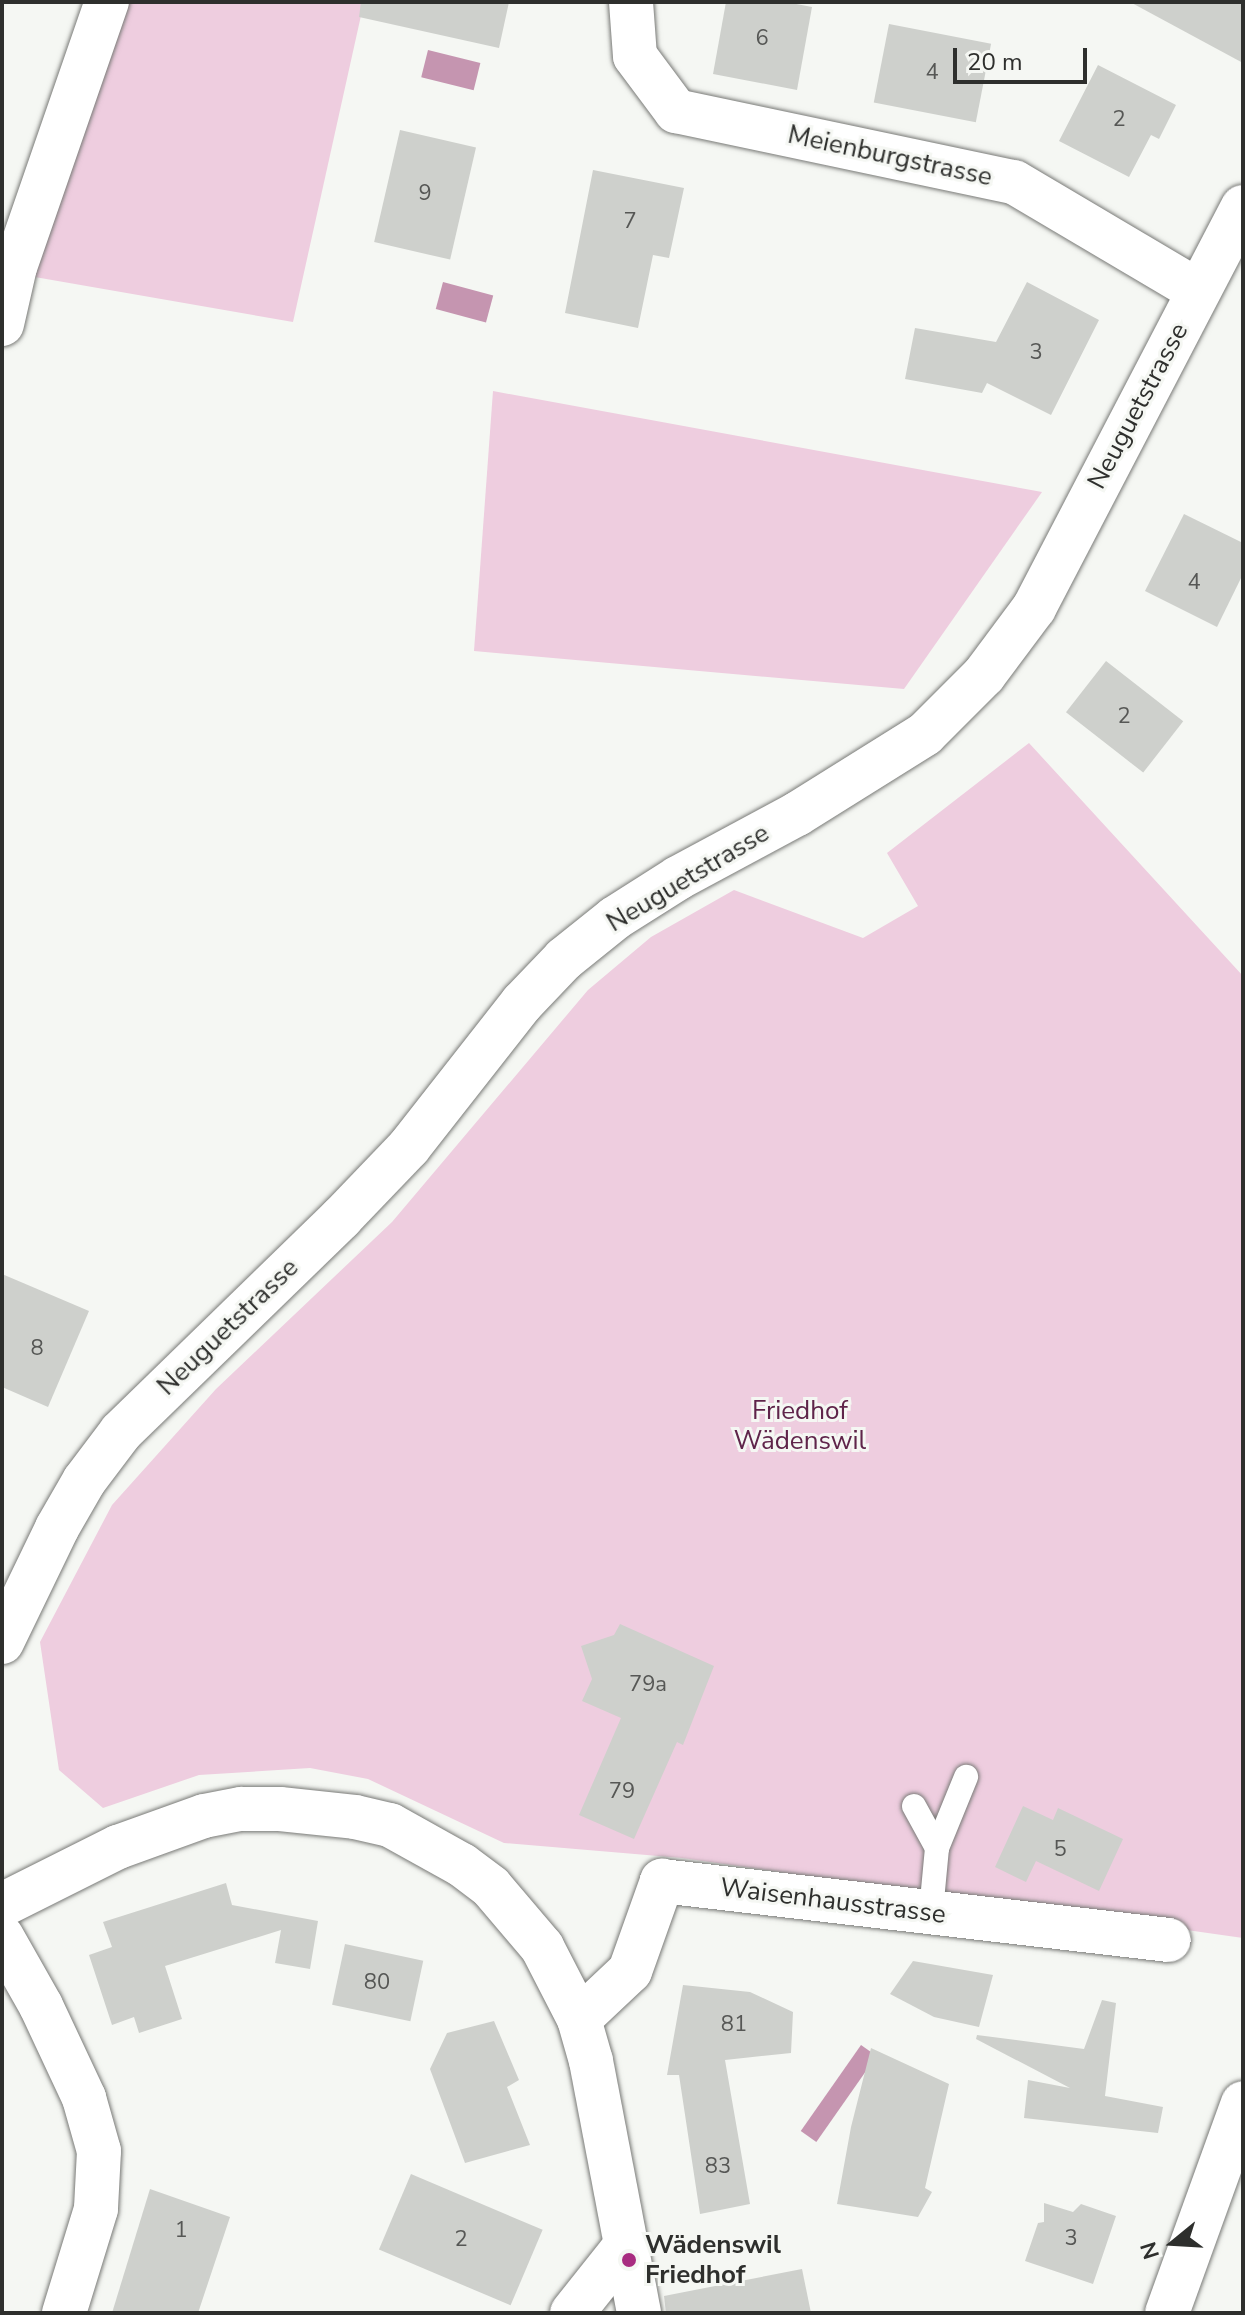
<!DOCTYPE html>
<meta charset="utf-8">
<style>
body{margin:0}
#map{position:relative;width:1245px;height:2315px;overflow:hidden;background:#f5f7f3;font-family:"Nunito Sans",sans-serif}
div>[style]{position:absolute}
.green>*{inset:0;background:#eecddf}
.water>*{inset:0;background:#c595b0;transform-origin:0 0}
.building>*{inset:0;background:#ced0cc;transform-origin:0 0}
.roads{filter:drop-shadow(0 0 2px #797a77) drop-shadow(0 0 2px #797a77)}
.service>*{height:24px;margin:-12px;padding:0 12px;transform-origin:12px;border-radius:12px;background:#fff}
.minor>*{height:44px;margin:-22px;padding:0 22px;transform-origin:22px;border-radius:22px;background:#fff}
.tertiary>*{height:44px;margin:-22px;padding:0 22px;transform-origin:22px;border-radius:22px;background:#fff}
.dots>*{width:22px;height:22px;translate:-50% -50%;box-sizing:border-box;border:4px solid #f5f7f3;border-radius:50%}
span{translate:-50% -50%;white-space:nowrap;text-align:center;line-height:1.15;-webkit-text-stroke:6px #f5f7f3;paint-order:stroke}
.number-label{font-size:22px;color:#565755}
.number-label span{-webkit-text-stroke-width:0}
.street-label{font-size:26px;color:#2e2f2d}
.park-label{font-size:26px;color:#5f244a}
.poi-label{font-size:26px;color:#2e2f2d;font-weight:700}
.left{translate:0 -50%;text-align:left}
.frame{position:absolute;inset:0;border:4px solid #2e2f2d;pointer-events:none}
.north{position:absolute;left:1133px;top:2203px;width:80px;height:80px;-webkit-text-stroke:6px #f5f7f3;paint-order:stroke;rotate:252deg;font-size:22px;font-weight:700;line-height:32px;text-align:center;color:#2e2f2d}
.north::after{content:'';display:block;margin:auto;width:28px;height:36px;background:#2e2f2d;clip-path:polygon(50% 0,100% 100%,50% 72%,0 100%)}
.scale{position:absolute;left:953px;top:48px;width:134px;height:36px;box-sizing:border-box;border:4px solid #2e2f2d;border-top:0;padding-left:10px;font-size:24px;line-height:28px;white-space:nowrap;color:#2e2f2d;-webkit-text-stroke:6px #f5f7f3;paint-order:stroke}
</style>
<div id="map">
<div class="green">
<i style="clip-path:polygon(125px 2px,364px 2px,293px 322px,29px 276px)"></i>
<i style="clip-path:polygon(493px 391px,1042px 492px,904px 689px,474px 651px)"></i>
<i style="clip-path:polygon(1029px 743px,1243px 976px,1243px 1938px,682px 1858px,504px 1843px,368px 1779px,310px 1768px,199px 1775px,103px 1808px,59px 1770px,40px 1642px,112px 1505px,216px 1389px,392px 1222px,588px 990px,651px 937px,734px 890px,863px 938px,918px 906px,887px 853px)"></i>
</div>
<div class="water">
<i style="left:428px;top:50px;width:54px;height:28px;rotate:14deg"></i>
<i style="left:443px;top:282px;width:52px;height:28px;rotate:15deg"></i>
<i style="left:861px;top:2045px;width:19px;height:105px;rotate:35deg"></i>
</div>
<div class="building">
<i style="clip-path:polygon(361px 2px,509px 2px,499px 48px,359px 17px)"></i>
<i style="clip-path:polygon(726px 2px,786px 2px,812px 7px,797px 90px,713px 74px)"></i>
<i style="clip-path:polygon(1130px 2px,1243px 2px,1243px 63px)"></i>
<i style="left:889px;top:24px;width:104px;height:80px;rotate:11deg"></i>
<i style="clip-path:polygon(1098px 65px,1176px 105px,1159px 139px,1151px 135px,1129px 177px,1059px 141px)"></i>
<i style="left:400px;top:130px;width:78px;height:115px;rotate:13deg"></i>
<i style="clip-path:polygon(593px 170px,684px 188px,669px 258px,653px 255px,638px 328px,565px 313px)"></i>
<i style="clip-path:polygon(1027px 282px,1099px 320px,1051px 415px,987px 383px,982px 393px,905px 379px,915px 328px,996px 342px)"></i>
<i style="clip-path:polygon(1184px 514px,1243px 543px,1243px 574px,1217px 627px,1145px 591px)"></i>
<i style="left:1106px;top:661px;width:98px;height:65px;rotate:38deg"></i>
<i style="clip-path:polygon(2px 1274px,89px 1311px,48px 1407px,2px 1387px)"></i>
<i style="clip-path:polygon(620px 1624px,714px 1666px,683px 1745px,677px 1742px,634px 1839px,579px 1815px,621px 1718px,582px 1701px,592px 1679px,581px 1646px,614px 1635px)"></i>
<i style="clip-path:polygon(1023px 1806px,1053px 1820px,1058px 1808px,1123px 1839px,1099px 1891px,1036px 1861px,1026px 1882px,995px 1867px)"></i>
<i style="clip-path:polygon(226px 1883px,232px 1905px,318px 1921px,310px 1969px,275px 1963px,281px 1930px,165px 1966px,182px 2019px,139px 2033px,134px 2017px,112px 2025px,89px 1955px,112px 1947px,103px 1922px)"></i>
<i style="left:345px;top:1944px;width:80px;height:62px;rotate:12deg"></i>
<i style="clip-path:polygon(913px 1961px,993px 1975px,979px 2027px,934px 2017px,890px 1994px)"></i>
<i style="clip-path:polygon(683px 1985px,750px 1992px,793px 2012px,791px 2053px,725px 2060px,750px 2204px,700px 2214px,679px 2075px,667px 2075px)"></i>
<i style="clip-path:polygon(1102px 2000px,1116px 2003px,1105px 2096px,1163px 2107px,1158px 2133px,1024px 2118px,1028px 2080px,1070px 2088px,976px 2039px,977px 2035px,1084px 2049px)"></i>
<i style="clip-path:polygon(494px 2021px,519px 2080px,507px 2087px,530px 2145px,465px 2163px,430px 2069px,447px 2033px)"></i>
<i style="clip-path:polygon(871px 2048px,949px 2084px,925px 2188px,932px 2192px,918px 2217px,837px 2204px,851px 2127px)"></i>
<i style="left:411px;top:2174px;width:143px;height:82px;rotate:23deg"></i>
<i style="clip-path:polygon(150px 2189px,230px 2217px,198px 2313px,112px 2313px)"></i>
<i style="clip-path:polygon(1044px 2203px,1073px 2212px,1081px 2204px,1116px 2216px,1093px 2284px,1025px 2261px,1038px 2223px,1044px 2222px)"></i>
<i style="clip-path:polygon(802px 2269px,811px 2313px,666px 2313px,664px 2296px)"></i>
</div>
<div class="roads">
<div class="service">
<i style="left:914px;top:1806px;width:48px;rotate:61.3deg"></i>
<i style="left:937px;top:1848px;width:64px;rotate:95.4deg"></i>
<i style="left:937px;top:1848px;width:77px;rotate:-67.8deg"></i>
</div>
<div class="minor">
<i style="left:631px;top:2px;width:54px;rotate:85.8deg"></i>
<i style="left:635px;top:56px;width:69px;rotate:53.3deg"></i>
<i style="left:676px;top:111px;width:345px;rotate:11.9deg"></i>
<i style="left:1014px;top:182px;width:214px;rotate:30.6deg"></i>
<i style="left:2px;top:324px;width:58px;rotate:-77.2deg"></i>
<i style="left:15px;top:267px;width:281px;rotate:-70.9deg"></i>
<i style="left:2px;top:1642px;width:127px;rotate:-64.2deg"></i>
<i style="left:57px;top:1528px;width:54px;rotate:-60.1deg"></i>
<i style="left:84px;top:1481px;width:61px;rotate:-52.9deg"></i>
<i style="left:121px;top:1432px;width:307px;rotate:-44.2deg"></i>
<i style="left:341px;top:1218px;width:98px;rotate:-46.2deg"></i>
<i style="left:409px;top:1147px;width:183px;rotate:-51.9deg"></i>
<i style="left:522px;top:1003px;width:61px;rotate:-46.3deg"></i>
<i style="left:564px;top:959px;width:65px;rotate:-38.8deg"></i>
<i style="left:615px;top:918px;width:75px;rotate:-32.4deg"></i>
<i style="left:678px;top:878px;width:135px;rotate:-28.3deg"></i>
<i style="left:797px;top:814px;width:151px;rotate:-32deg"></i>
<i style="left:925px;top:734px;width:83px;rotate:-45deg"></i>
<i style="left:984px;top:675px;width:84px;rotate:-53.3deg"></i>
<i style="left:1034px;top:608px;width:452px;rotate:-62.5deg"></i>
<i style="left:2px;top:1937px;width:79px;rotate:60.5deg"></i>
<i style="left:41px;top:2006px;width:102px;rotate:64.9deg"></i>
<i style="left:84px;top:2098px;width:55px;rotate:74.2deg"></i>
<i style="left:99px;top:2151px;width:58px;rotate:93deg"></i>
<i style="left:96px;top:2209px;width:109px;rotate:107.1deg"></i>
<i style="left:579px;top:2019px;width:70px;rotate:-43.3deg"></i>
<i style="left:630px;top:1971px;width:96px;rotate:-70.4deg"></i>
<i style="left:662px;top:1881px;width:510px;rotate:6.64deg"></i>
<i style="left:572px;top:2313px;width:87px;rotate:-51.5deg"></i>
<i style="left:1167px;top:2313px;width:223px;rotate:-70.1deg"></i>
</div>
<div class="tertiary">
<i style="left:2px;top:1905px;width:130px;rotate:-26.6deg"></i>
<i style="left:118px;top:1847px;width:91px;rotate:-19.8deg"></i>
<i style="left:204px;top:1816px;width:38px;rotate:-11deg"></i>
<i style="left:241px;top:1809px;width:39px"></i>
<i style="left:280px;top:1809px;width:75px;rotate:6.1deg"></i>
<i style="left:355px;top:1817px;width:36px;rotate:13deg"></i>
<i style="left:390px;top:1825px;width:82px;rotate:29.1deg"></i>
<i style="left:462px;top:1865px;width:36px;rotate:37deg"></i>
<i style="left:491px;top:1887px;width:79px;rotate:49.6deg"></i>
<i style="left:542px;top:1947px;width:81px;rotate:62.8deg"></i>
<i style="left:579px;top:2019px;width:44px;rotate:74.1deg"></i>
<i style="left:591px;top:2061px;width:257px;rotate:79.2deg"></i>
</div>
</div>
<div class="dots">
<i style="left:629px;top:2260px;background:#a82c80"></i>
</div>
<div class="number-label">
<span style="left:762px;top:39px">6</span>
<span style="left:932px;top:73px">4</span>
<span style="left:1119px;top:120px">2</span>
<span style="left:425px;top:194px">9</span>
<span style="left:630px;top:222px">7</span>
<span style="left:1036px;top:353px">3</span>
<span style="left:1194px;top:583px">4</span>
<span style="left:1124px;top:717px">2</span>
<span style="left:37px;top:1349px">8</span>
<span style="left:648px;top:1685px">79a</span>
<span style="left:622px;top:1792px">79</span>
<span style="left:1060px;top:1850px">5</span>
<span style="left:377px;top:1983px">80</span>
<span style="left:734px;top:2025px">81</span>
<span style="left:718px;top:2167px">83</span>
<span style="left:181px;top:2231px">1</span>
<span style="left:1071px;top:2239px">3</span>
<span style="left:461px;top:2240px">2</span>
</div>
<div class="street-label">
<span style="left:890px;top:156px;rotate:12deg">Meienburgstrasse</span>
<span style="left:1138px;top:406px;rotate:-62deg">Neuguetstrasse</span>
<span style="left:688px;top:878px;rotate:-31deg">Neuguetstrasse</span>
<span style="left:228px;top:1327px;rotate:-44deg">Neuguetstrasse</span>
<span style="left:833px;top:1901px;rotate:7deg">Waisenhausstrasse</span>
</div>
<div class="park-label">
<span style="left:800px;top:1426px">Friedhof<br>Wädenswil</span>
</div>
<div class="poi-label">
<span class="left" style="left:645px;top:2260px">Wädenswil<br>Friedhof</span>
</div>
<div class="frame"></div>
<div class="north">N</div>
<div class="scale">20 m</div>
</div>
